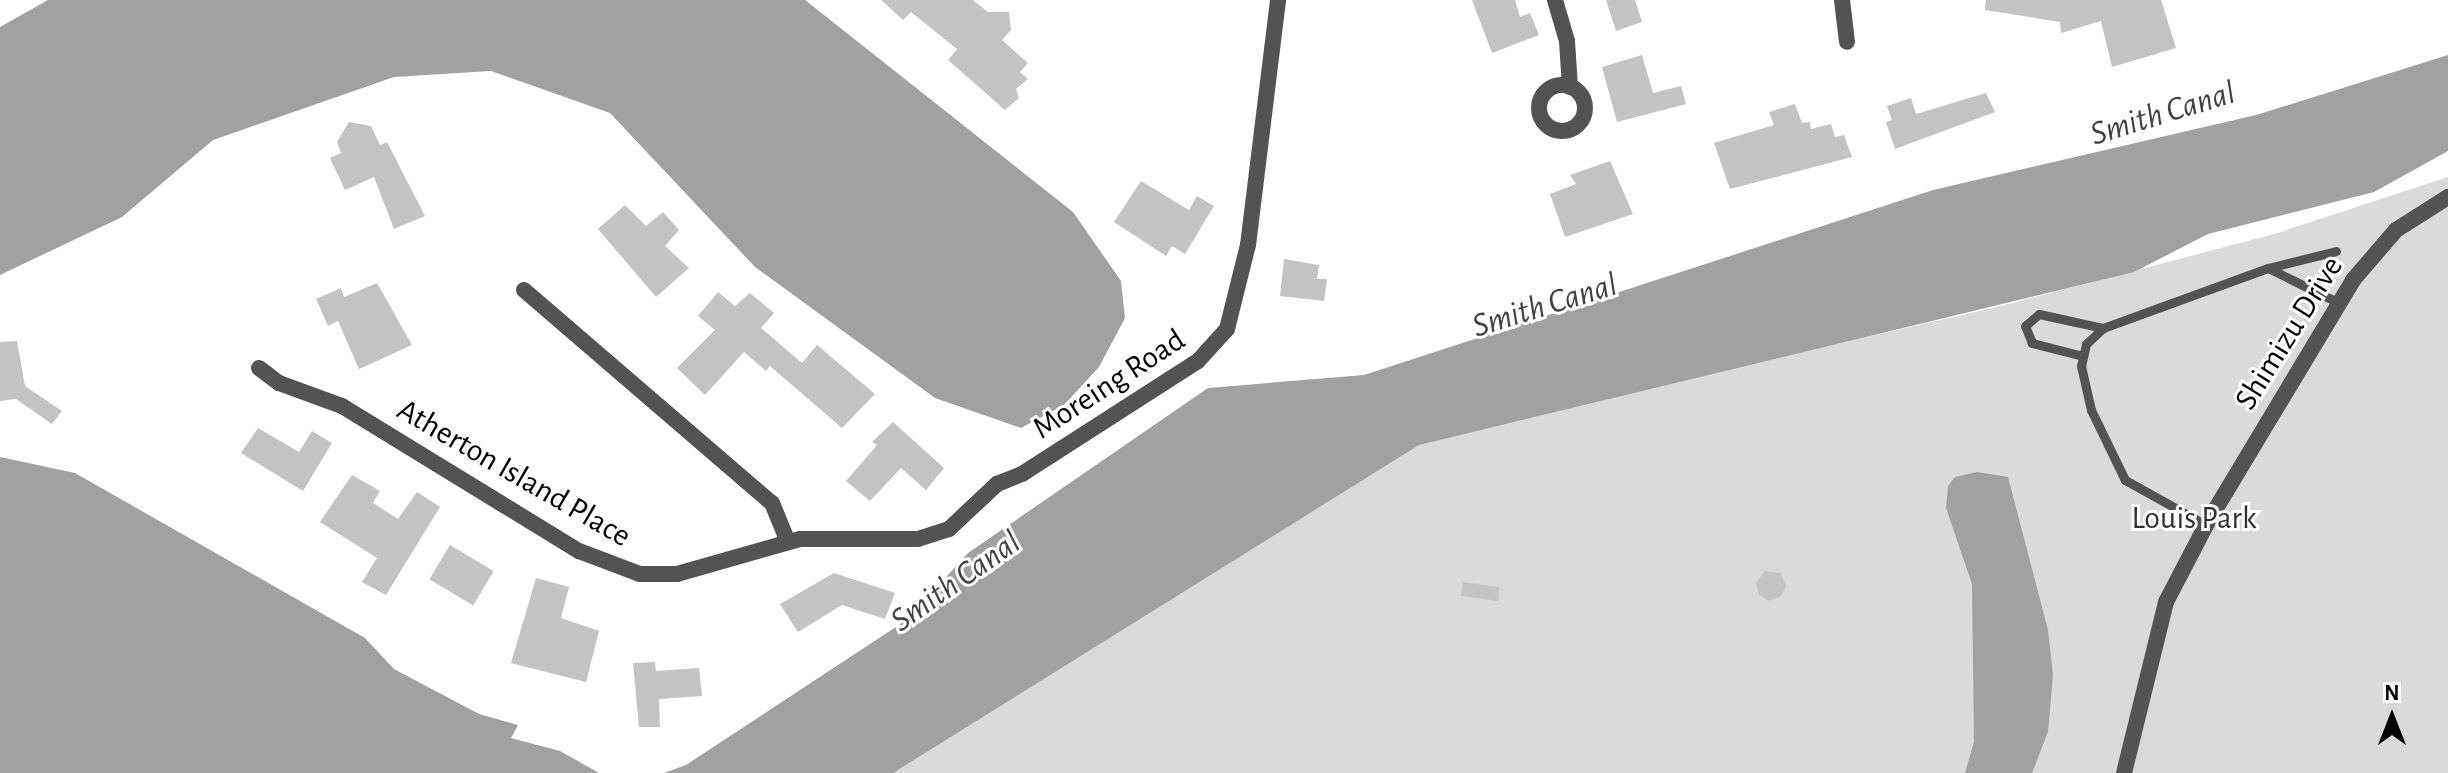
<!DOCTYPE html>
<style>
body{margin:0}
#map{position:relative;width:2448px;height:773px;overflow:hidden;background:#fff;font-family:"Alegreya Sans",sans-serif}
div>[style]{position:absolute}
.green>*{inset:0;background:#dadada}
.water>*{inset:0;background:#a1a1a1}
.building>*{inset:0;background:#c3c3c3;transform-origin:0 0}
.lane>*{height:9px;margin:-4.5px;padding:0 4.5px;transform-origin:4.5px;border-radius:4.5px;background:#535353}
.street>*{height:16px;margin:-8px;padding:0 8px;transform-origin:8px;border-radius:8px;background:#535353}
.street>.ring{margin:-8px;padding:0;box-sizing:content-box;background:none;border:16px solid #535353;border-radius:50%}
span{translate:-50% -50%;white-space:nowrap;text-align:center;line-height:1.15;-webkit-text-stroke:6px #fff;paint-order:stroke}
.street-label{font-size:32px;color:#000}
.park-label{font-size:32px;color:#313131}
.water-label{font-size:34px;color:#424242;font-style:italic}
.north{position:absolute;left:2352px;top:677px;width:80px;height:80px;-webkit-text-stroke:6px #fff;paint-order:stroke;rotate:0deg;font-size:22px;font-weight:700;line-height:32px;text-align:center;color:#000}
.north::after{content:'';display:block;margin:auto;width:28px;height:36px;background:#000;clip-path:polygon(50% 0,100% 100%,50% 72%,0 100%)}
</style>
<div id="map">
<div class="green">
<i style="clip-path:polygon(2448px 177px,2448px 773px,860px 773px,1404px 444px,2001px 306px,2274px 234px)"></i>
</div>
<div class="water">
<i style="clip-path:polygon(48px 0,805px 0,1073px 212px,1121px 281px,1125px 318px,1099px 367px,1064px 405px,1021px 428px,935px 398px,755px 267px,610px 113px,491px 71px,394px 77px,213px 140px,122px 217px,0 275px,0 27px)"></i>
<i style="clip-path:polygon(2448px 55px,2448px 151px,2374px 192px,2208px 234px,2134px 272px,1419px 445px,893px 773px,664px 773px,686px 765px,908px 619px,968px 553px,1208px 388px,1364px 375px,1933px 190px,2256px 115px)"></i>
<i style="clip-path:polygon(0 457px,75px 473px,365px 638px,394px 669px,479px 714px,518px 725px,511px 738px,560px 751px,599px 773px,0 773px)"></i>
<i style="clip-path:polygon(1977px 472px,2008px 477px,2048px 630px,2053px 675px,2048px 732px,2032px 773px,1965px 773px,1974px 742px,1972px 584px,1946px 508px,1948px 486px,1955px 477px)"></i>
</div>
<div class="building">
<i style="clip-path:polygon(881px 0,973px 0,988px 12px,1009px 12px,1011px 30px,1002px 40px,1028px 63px,1020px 72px,1028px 79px,1016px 89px,1019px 98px,1005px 110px,948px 60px,957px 49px,911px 12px,903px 20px)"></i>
<i style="clip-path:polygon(1472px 0,1515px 0,1520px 17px,1530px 13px,1539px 35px,1492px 53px)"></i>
<i style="clip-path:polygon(1606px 0,1635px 0,1642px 22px,1616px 31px)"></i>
<i style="clip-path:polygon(1986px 0,2161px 0,2176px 48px,2112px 67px,2101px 21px,2061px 33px,2060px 22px,1985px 10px)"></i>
<i style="clip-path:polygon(1642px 55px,1653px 93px,1681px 86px,1686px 104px,1617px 122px,1602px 67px)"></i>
<i style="clip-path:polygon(1986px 93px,1995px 112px,1895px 149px,1886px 122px,1892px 120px,1887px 106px,1911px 98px,1916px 114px)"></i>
<i style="clip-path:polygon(1795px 104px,1802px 123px,1810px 122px,1811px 129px,1831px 124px,1835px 137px,1844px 135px,1852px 157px,1730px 189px,1714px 143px,1774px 125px,1769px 112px)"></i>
<i style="clip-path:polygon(349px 122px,371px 126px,380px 145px,387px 142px,425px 216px,394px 229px,374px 177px,345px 190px,330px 158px,341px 153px,337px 142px)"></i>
<i style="clip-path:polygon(1610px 161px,1633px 214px,1565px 237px,1550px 194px,1576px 184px,1570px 175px)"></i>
<i style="clip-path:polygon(1141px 181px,1189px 210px,1197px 196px,1214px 206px,1185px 254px,1172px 246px,1166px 256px,1114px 222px)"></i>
<i style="clip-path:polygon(625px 205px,646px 226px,663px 212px,679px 230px,665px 246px,689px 268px,656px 297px,598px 229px)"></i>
<i style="clip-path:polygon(1284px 259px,1319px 265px,1317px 279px,1327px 279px,1324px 301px,1280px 296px)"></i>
<i style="clip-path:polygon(377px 283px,412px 345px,359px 369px,338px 321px,328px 326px,316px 299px,341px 288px,344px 297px)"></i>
<i style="clip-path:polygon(718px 292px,735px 306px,750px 293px,774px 313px,761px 328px,802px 363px,817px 345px,875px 394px,842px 428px,770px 366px,766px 371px,744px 352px,705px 395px,677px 368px,715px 330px,698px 316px)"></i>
<i style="clip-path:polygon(17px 341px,25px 386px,62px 411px,52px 424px,16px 399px,0 401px,0 342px)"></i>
<i style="clip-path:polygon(893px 422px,944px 468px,926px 490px,901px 468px,870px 501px,846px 481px,877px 445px,872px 442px)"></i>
<i style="clip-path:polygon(258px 428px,299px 452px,312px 431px,332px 443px,303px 491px,241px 453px)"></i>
<i style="clip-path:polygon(352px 475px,380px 491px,373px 503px,398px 519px,417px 492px,440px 507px,386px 595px,362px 582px,377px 558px,320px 522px)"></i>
<i style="left:450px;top:545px;width:51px;height:40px;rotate:31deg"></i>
<i style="clip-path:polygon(1765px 571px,1781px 573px,1786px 586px,1781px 596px,1770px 601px,1759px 595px,1756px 583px)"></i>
<i style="clip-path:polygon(834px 573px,895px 593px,885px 619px,842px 605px,798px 632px,780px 604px)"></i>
<i style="clip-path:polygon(536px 578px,569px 587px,561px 618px,599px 631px,586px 682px,511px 663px)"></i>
<i style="left:1463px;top:582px;width:37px;height:14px;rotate:8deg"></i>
<i style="clip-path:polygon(655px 662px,656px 671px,699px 668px,702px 696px,659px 699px,660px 727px,639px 727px,633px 663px)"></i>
</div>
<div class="lane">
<i style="left:2268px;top:268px;width:70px;rotate:-14deg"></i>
<i style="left:2083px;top:356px;width:53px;rotate:-165.7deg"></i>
<i style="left:2032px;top:343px;width:18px;rotate:-112deg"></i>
<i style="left:2025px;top:326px;width:18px;rotate:-41deg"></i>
<i style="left:2039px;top:314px;width:66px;rotate:12.3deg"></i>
<i style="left:2206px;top:525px;width:93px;rotate:-150.9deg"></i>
<i style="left:2125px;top:480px;width:78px;rotate:-115.9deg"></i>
<i style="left:2091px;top:410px;width:45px;rotate:-102.8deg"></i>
<i style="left:2081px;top:366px;width:23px;rotate:-77deg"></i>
<i style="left:2086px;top:344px;width:23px;rotate:-43deg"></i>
<i style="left:2103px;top:328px;width:176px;rotate:-20deg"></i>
<i style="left:2268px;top:268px;width:79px;rotate:26.2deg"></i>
</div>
<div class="street">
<i style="left:1555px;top:0;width:43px;rotate:73.7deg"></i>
<i style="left:1567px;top:41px;width:46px;rotate:86.3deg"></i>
<i style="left:1842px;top:0;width:42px;rotate:83.2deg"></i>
<i class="ring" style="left:1539px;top:85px;width:30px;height:30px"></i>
<i style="left:524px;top:290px;width:327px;rotate:40.7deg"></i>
<i style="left:772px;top:503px;width:42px;rotate:67.7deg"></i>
<i style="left:259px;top:368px;width:25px;rotate:37deg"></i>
<i style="left:279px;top:383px;width:67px;rotate:20.1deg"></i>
<i style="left:342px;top:406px;width:278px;rotate:31.5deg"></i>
<i style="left:579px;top:551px;width:65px;rotate:20.7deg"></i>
<i style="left:640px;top:574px;width:37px"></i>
<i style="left:677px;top:574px;width:128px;rotate:-15.9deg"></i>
<i style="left:800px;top:539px;width:118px"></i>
<i style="left:918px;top:539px;width:33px;rotate:-18deg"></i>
<i style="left:949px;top:529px;width:66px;rotate:-43.2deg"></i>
<i style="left:997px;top:484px;width:27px;rotate:-22deg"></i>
<i style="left:1022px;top:474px;width:209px;rotate:-32.7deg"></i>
<i style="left:1198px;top:361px;width:43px;rotate:-47.8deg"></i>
<i style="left:1227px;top:329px;width:87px;rotate:-76deg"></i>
<i style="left:1248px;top:245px;width:247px;rotate:-83deg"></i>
<i style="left:2124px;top:773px;width:176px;rotate:-76.2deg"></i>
<i style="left:2166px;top:602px;width:87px;rotate:-62.5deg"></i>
<i style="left:2206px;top:525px;width:286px;rotate:-59deg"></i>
<i style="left:2353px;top:280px;width:66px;rotate:-49.3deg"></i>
<i style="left:2396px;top:230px;width:62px;rotate:-32.4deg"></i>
</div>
<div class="street-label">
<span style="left:2289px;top:333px;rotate:-58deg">Shimizu Drive</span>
<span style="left:1109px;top:384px;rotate:-33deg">Moreing Road</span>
<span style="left:514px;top:473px;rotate:30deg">Atherton Island Place</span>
</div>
<div class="park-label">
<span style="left:2194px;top:518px">Louis Park</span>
</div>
<div class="water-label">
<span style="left:2163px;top:114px;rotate:-17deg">Smith Canal</span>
<span style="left:1545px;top:306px;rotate:-17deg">Smith Canal</span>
<span style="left:956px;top:582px;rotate:-35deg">Smith Canal</span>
</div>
<div class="north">N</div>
</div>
